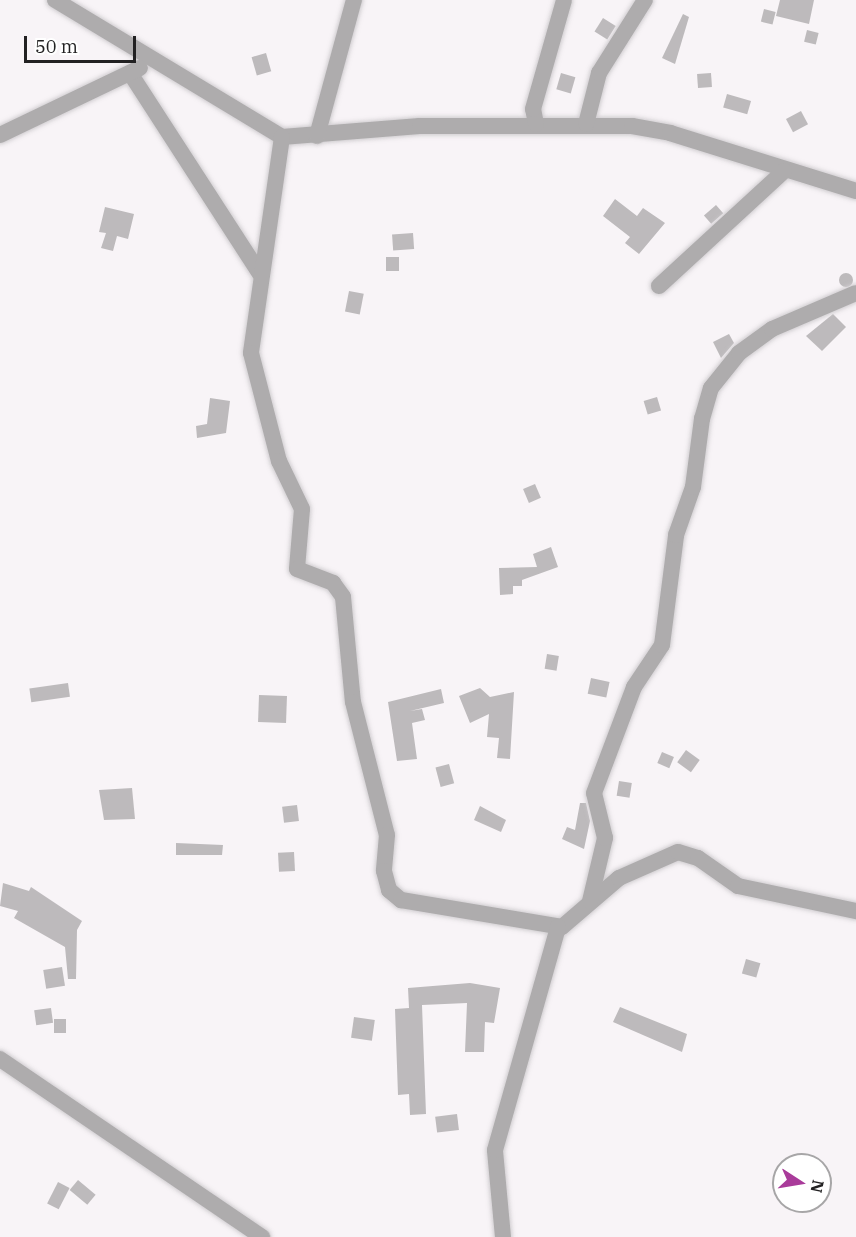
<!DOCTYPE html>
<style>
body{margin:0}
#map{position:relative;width:856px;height:1237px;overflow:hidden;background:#f8f4f7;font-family:"IBM Plex Serif",serif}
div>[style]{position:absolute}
.building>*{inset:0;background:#bdbabc;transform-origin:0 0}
.round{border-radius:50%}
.roads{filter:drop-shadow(0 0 2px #d1ced1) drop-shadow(0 0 2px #d1ced1)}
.minor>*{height:16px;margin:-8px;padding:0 8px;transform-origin:8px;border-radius:8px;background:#aeacad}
span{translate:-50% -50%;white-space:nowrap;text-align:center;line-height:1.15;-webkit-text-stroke:5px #fff;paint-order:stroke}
.north{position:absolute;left:772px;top:1153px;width:60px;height:60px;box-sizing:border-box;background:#fff;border:2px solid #a7a6a7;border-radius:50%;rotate:102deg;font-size:16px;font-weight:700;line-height:24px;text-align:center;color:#222122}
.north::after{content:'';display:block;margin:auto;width:21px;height:27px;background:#a93b9a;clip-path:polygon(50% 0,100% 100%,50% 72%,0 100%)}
.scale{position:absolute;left:24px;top:36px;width:112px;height:27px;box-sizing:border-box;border:3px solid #222122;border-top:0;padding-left:8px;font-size:18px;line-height:21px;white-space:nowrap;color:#222122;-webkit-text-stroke:4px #fff;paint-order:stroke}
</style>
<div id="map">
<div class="building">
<i style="clip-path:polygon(780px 0,814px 0,809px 24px,776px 16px)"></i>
<i style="left:764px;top:9px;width:12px;height:13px;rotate:14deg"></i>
<i style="clip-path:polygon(683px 14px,689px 17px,675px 64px,662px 58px)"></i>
<i style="left:603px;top:18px;width:15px;height:16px;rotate:32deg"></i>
<i style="left:807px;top:30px;width:12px;height:12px;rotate:14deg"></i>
<i style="left:266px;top:53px;width:19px;height:15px;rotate:74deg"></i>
<i style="left:561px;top:73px;width:15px;height:17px;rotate:16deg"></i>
<i style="left:711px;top:73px;width:14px;height:14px;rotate:86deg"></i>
<i style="left:727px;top:94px;width:25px;height:14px;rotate:16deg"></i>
<i style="left:801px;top:111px;width:15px;height:17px;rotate:62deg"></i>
<i style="clip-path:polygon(615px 199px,637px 216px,643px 208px,665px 223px,639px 254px,625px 243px,630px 237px,603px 216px)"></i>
<i style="left:716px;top:205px;width:11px;height:16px;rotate:49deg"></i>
<i style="clip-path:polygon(105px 207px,134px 214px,128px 239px,117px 236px,113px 251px,101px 248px,106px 233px,99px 232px)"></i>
<i style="left:413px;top:233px;width:16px;height:21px;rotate:86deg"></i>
<i style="left:386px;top:257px;width:13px;height:14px"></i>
<i class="round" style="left:839px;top:273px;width:14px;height:14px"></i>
<i style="left:349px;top:291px;width:15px;height:21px;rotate:11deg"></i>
<i style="clip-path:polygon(833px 314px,846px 327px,822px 351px,806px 336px)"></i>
<i style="clip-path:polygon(729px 334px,734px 343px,721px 358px,713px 342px)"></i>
<i style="left:657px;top:397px;width:14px;height:14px;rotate:73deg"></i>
<i style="clip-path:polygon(210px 398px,230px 401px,226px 433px,197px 438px,196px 426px,207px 424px)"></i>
<i style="left:535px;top:484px;width:15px;height:13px;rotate:67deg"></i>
<i style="clip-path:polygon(551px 547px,558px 567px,522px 580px,522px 586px,513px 586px,513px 594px,500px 595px,499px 568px,537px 567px,533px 554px)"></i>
<i style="left:547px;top:654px;width:12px;height:15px;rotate:9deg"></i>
<i style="left:591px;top:678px;width:19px;height:16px;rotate:12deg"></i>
<i style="left:68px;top:683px;width:14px;height:39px;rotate:82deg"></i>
<i style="clip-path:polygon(480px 688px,490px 697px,514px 692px,510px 759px,497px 758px,499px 738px,487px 737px,489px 714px,470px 723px,459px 696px)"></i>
<i style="clip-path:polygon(441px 689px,444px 703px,410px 711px,422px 709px,425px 720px,412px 723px,417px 759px,397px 761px,388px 702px)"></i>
<i style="left:259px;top:695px;width:28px;height:27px;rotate:2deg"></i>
<i style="left:686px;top:750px;width:17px;height:15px;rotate:36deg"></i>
<i style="left:662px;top:752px;width:13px;height:12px;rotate:23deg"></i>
<i style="left:449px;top:764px;width:20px;height:14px;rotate:75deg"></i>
<i style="left:619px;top:781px;width:13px;height:15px;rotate:9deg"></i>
<i style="clip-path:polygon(132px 788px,135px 819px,104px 820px,99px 790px)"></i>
<i style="clip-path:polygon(580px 803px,586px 803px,590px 821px,584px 849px,562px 839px,567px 827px,575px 830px)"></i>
<i style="left:297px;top:805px;width:16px;height:15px;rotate:83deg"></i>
<i style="clip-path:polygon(480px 806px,506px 820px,501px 832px,474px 820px)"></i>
<i style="clip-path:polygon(176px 843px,223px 845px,222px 855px,176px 855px)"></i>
<i style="left:294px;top:852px;width:19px;height:16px;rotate:87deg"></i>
<i style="clip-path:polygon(3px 883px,29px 891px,31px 887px,82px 921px,77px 930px,76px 979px,68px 979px,65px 947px,14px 918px,18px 911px,0 906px)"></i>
<i style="left:746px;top:959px;width:15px;height:15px;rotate:16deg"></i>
<i style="left:62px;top:967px;width:19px;height:19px;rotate:81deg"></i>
<i style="clip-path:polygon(470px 983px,500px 988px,494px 1023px,485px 1022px,484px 1052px,465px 1052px,467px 1003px,422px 1005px,426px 1114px,410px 1115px,409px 1094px,398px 1095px,395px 1009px,409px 1008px,408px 988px)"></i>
<i style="clip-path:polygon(620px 1007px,687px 1034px,682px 1052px,613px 1022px)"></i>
<i style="left:51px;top:1008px;width:15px;height:17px;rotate:82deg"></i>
<i style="left:354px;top:1017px;width:21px;height:21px;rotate:8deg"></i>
<i style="left:54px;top:1019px;width:12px;height:14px"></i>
<i style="left:457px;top:1114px;width:16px;height:22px;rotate:83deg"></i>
<i style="left:78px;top:1180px;width:23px;height:13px;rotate:40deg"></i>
<i style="left:58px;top:1182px;width:13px;height:24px;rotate:27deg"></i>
</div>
<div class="roads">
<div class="minor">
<i style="left:55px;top:0;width:265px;rotate:31.1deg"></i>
<i style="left:282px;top:137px;width:138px;rotate:-4.6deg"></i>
<i style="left:420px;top:126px;width:212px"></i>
<i style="left:632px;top:126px;width:39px;rotate:10deg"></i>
<i style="left:670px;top:133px;width:195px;rotate:17.3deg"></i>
<i style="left:130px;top:73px;width:239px;rotate:57.1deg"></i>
<i style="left:536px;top:124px;width:15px;rotate:-101deg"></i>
<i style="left:533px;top:109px;width:113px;rotate:-74.1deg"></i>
<i style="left:586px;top:124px;width:53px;rotate:-75.7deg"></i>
<i style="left:599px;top:73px;width:86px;rotate:-57.8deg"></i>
<i style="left:0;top:135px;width:155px;rotate:-25.6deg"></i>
<i style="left:317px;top:136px;width:141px;rotate:-74.8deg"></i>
<i style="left:282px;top:137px;width:218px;rotate:98.2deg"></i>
<i style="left:251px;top:353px;width:112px;rotate:75.5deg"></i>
<i style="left:279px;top:461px;width:53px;rotate:64.4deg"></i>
<i style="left:302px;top:509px;width:60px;rotate:94.8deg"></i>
<i style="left:297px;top:569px;width:39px;rotate:21deg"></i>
<i style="left:333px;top:583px;width:17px;rotate:54deg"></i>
<i style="left:343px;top:597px;width:105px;rotate:84.6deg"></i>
<i style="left:353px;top:702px;width:137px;rotate:75.7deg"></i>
<i style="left:387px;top:835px;width:36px;rotate:95deg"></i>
<i style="left:384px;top:871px;width:20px;rotate:75deg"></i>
<i style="left:389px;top:890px;width:16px;rotate:40deg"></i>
<i style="left:401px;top:900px;width:163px;rotate:9.5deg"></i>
<i style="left:562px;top:927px;width:75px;rotate:-40.7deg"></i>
<i style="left:619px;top:878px;width:64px;rotate:-23.8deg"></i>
<i style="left:678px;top:852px;width:21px;rotate:17deg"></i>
<i style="left:698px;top:858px;width:49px;rotate:35deg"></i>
<i style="left:738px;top:886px;width:121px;rotate:12deg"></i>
<i style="left:659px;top:286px;width:170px;rotate:-42.6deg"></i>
<i style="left:590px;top:901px;width:65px;rotate:-76.6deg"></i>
<i style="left:605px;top:838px;width:46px;rotate:-103.7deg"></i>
<i style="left:594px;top:793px;width:113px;rotate:-69.3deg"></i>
<i style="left:634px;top:687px;width:50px;rotate:-56.3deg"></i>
<i style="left:662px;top:645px;width:111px;rotate:-82.7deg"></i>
<i style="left:676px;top:535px;width:51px;rotate:-70.5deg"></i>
<i style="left:693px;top:487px;width:69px;rotate:-82.5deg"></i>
<i style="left:702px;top:419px;width:32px;rotate:-74deg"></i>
<i style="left:711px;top:388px;width:45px;rotate:-51.3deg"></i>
<i style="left:739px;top:353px;width:41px;rotate:-36deg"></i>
<i style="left:772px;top:329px;width:91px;rotate:-23.2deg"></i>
<i style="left:0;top:1059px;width:317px;rotate:34.2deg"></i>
<i style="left:503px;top:1237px;width:87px;rotate:-95.3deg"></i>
<i style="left:495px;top:1150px;width:232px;rotate:-74.2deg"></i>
</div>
</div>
<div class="north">N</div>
<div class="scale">50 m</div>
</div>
